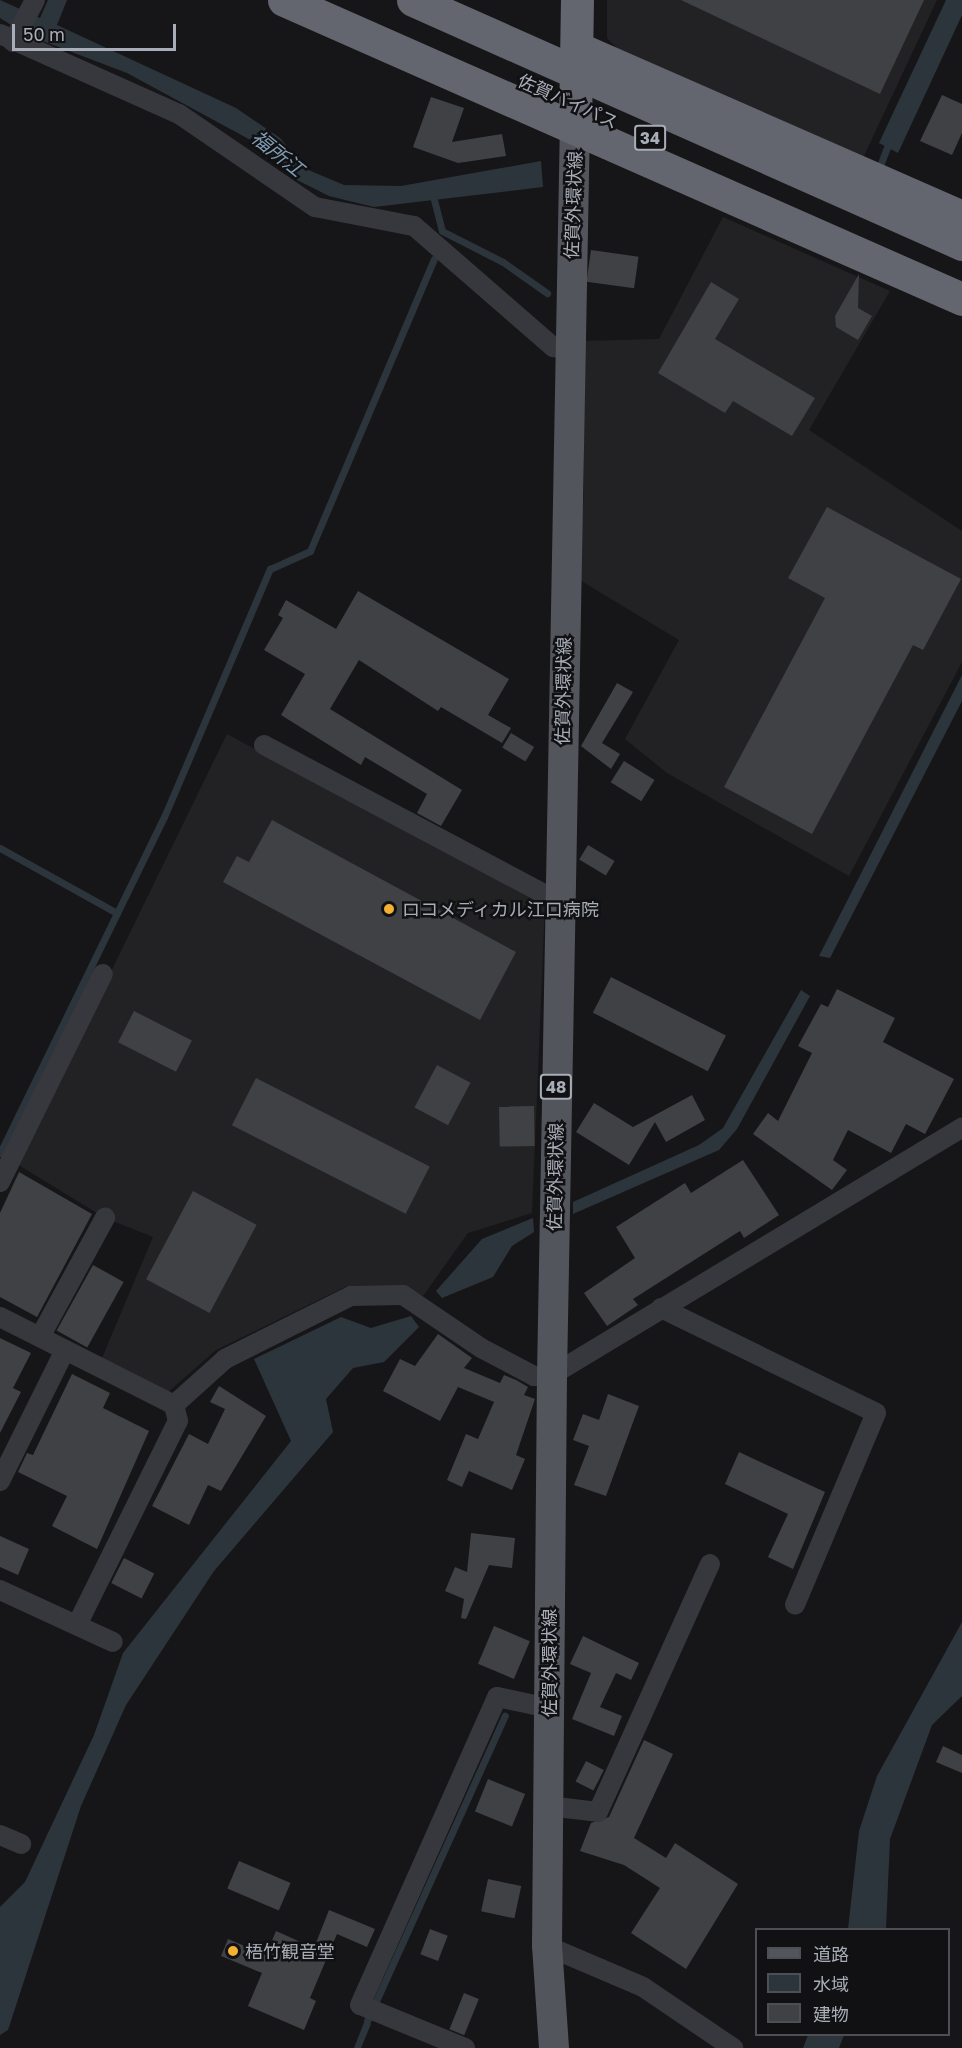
<!DOCTYPE html>
<meta charset="utf-8">
<style>
body{margin:0}
#map{position:relative;width:962px;height:2048px;overflow:hidden;background:#161618;font-family:"Golos Text","Noto Sans JP",sans-serif}
div>[style]{position:absolute}
.built>*{inset:0;background:#222225}
.water>*{inset:0;background:#2c353c}
.stream>*{height:7px;margin:-3.5px;padding:0 3.5px;transform-origin:3.5px;border-radius:3.5px;background:#2c353c}
.building>*{inset:0;background:#404145;transform-origin:0 0}
.street>*{height:20px;margin:-10px;padding:0 10px;transform-origin:10px;border-radius:10px;background:#37383d}
.primary>*{height:30px;margin:-15px;padding:0 15px;transform-origin:15px;border-radius:15px;background:#53555c}
.highway>*{height:33px;margin:-16.5px;padding:0 16.5px;transform-origin:16.5px;border-radius:16.5px;background:#63666e}
.dots>*{width:16px;height:16px;translate:-50% -50%;box-sizing:border-box;border:3px solid #111113;border-radius:50%}
span{translate:-50% -50%;white-space:nowrap;text-align:center;line-height:1.15;-webkit-text-stroke:5px #111113;paint-order:stroke}
.shield-label span{padding:2px 4px;background:#111113;border:2px solid;border-radius:4px;-webkit-text-stroke-width:0}
.shield-label{font-size:16px;color:#a8adb8;font-weight:700}
.street-label{font-size:18px;color:#a8adb8}
.poi-label{font-size:18px;color:#a8adb8}
.left{translate:0 -50%;text-align:left}
.water-label{font-size:20px;color:#7f9bb3;font-style:italic}
.legend{position:absolute;left:755px;top:1928px;width:195px;height:108px;box-sizing:border-box;background:#111113;border:2px solid #4d4f55;margin:0;padding:8px 10px;list-style:none;font-size:18px;color:#a8adb8}
.legend li{display:flex;align-items:center;gap:12px;height:30px}
.legend b{width:30px;border:2px solid #4d4f55}
.scale{position:absolute;left:12px;top:24px;width:164px;height:27px;box-sizing:border-box;border:3px solid #a8adb8;border-top:0;padding-left:8px;font-size:18px;line-height:21px;white-space:nowrap;color:#a8adb8;-webkit-text-stroke:4px #111113;paint-order:stroke}
</style>
<div id="map">
<div class="built">
<i style="clip-path:polygon(607px 0,937px 0,863px 158px,624px 55px,607px 38px)"></i>
<i style="clip-path:polygon(723px 217px,890px 291px,809px 430px,962px 531px,962px 662px,849px 876px,667px 773px,625px 739px,679px 640px,578px 579px,584px 492px,583px 341px,659px 339px)"></i>
<i style="clip-path:polygon(227px 734px,545px 906px,532px 1213px,468px 1233px,423px 1296px,401px 1286px,347px 1286px,216px 1350px,167px 1393px,102px 1358px,153px 1237px,105px 1218px,17px 1164px)"></i>
</div>
<div class="water">
<i style="clip-path:polygon(0 0,40px 18px,48px 0,67px 0,57px 25px,236px 108px,280px 138px,306px 169px,344px 185px,401px 186px,541px 161px,543px 187px,374px 207px,329px 196px,293px 178px,256px 143px,127px 73px,27px 35px,0 18px)"></i>
<i style="clip-path:polygon(946px 0,962px 0,962px 15px,898px 153px,879px 143px)"></i>
<i style="clip-path:polygon(962px 675px,962px 701px,830px 958px,819px 956px)"></i>
<i style="clip-path:polygon(801px 990px,810px 996px,737px 1129px,719px 1150px,573px 1214px,573px 1202px,699px 1145px,723px 1128px)"></i>
<i style="clip-path:polygon(533px 1218px,534px 1232px,512px 1246px,493px 1277px,442px 1298px,436px 1291px,482px 1239px)"></i>
<i style="clip-path:polygon(411px 1316px,419px 1327px,384px 1362px,353px 1368px,326px 1399px,333px 1432px,214px 1571px,126px 1705px,81px 1806px,8px 2030px,0 2035px,0 1907px,25px 1882px,94px 1735px,123px 1653px,291px 1441px,254px 1359px,341px 1317px,371px 1328px)"></i>
<i style="clip-path:polygon(962px 1622px,962px 1696px,932px 1725px,890px 1839px,886px 1929px,848px 1929px,859px 1831px,877px 1776px)"></i>
<i style="clip-path:polygon(365px 2020px,371px 2024px,361px 2048px,354px 2048px)"></i>
<i style="clip-path:polygon(808px 2035px,808px 2034px,844px 2035px,839px 2048px,803px 2048px)"></i>
</div>
<div class="stream">
<i style="left:881px;top:163px;width:17px;rotate:-69deg"></i>
<i style="left:432px;top:192px;width:40px;rotate:75.6deg"></i>
<i style="left:442px;top:231px;width:68px;rotate:26.9deg"></i>
<i style="left:503px;top:262px;width:54px;rotate:35.2deg"></i>
<i style="left:0;top:848px;width:134px;rotate:29.1deg"></i>
<i style="left:0;top:1153px;width:374px;rotate:-64deg"></i>
<i style="left:164px;top:817px;width:270px;rotate:-66.9deg"></i>
<i style="left:270px;top:569px;width:44px;rotate:-24.2deg"></i>
<i style="left:310px;top:551px;width:317px;rotate:-67deg"></i>
<i style="left:367px;top:2021px;width:335px;rotate:-65.7deg"></i>
</div>
<div class="building">
<i style="clip-path:polygon(681px 0,924px 0,880px 94px)"></i>
<i style="clip-path:polygon(942px 95px,962px 104px,962px 133px,952px 155px,920px 141px)"></i>
<i style="clip-path:polygon(431px 97px,464px 108px,452px 142px,502px 134px,506px 156px,458px 163px,413px 147px)"></i>
<i style="left:591px;top:250px;width:48px;height:32px;rotate:8deg"></i>
<i style="clip-path:polygon(859px 274px,858px 308px,872px 316px,858px 340px,836px 327px,835px 316px)"></i>
<i style="clip-path:polygon(711px 282px,739px 299px,715px 339px,815px 398px,792px 436px,733px 401px,725px 413px,658px 373px)"></i>
<i style="clip-path:polygon(827px 507px,961px 579px,923px 650px,913px 645px,812px 834px,724px 787px,825px 598px,788px 578px)"></i>
<i style="clip-path:polygon(358px 591px,509px 679px,488px 715px,511px 728px,502px 743px,441px 707px,438px 711px,359px 660px,330px 709px,462px 790px,441px 826px,417px 813px,427px 794px,365px 757px,361px 765px,281px 715px,305px 674px,264px 650px,283px 618px,278px 615px,286px 600px,336px 629px)"></i>
<i style="clip-path:polygon(617px 683px,633px 692px,602px 743px,620px 754px,611px 769px,581px 746px)"></i>
<i style="left:511px;top:733px;width:27px;height:17px;rotate:31deg"></i>
<i style="left:624px;top:761px;width:36px;height:25px;rotate:32deg"></i>
<i style="clip-path:polygon(272px 820px,516px 952px,480px 1020px,223px 882px,237px 856px,249px 862px)"></i>
<i style="left:588px;top:845px;width:31px;height:17px;rotate:31deg"></i>
<i style="left:611px;top:977px;width:129px;height:40px;rotate:27deg"></i>
<i style="clip-path:polygon(837px 989px,895px 1018px,883px 1042px,954px 1079px,925px 1134px,906px 1124px,891px 1153px,848px 1130px,833px 1160px,847px 1170px,832px 1190px,753px 1134px,768px 1113px,778px 1121px,812px 1053px,798px 1046px,821px 1004px,828px 1007px)"></i>
<i style="left:134px;top:1011px;width:65px;height:35px;rotate:27deg"></i>
<i style="left:437px;top:1065px;width:38px;height:48px;rotate:28deg"></i>
<i style="left:256px;top:1078px;width:195px;height:53px;rotate:27deg"></i>
<i style="clip-path:polygon(692px 1095px,705px 1120px,666px 1142px,655px 1122px,629px 1165px,576px 1132px,594px 1103px,633px 1127px)"></i>
<i style="left:534px;top:1106px;width:40px;height:35px;rotate:89deg"></i>
<i style="clip-path:polygon(743px 1160px,779px 1215px,744px 1238px,740px 1231px,633px 1299px,638px 1305px,607px 1326px,584px 1293px,635px 1258px,616px 1227px,685px 1183px,691px 1193px)"></i>
<i style="clip-path:polygon(19px 1172px,92px 1214px,37px 1317px,0 1297px,0 1213px)"></i>
<i style="left:193px;top:1191px;width:72px;height:100px;rotate:28deg"></i>
<i style="left:93px;top:1265px;width:35px;height:75px;rotate:29deg"></i>
<i style="clip-path:polygon(438px 1334px,472px 1358px,464px 1368px,500px 1383px,504px 1375px,516px 1380px,528px 1387px,524px 1395px,535px 1399px,516px 1455px,525px 1459px,512px 1490px,469px 1471px,462px 1487px,447px 1480px,466px 1434px,478px 1439px,494px 1402px,458px 1387px,440px 1421px,383px 1391px,400px 1359px,415px 1366px)"></i>
<i style="clip-path:polygon(0 1338px,31px 1353px,13px 1388px,21px 1392px,0 1433px)"></i>
<i style="clip-path:polygon(72px 1374px,110px 1393px,103px 1408px,149px 1431px,97px 1549px,52px 1526px,67px 1496px,18px 1472px,27px 1453px,33px 1455px)"></i>
<i style="clip-path:polygon(219px 1386px,266px 1416px,221px 1491px,208px 1485px,189px 1525px,152px 1506px,189px 1434px,208px 1444px,225px 1409px,210px 1402px)"></i>
<i style="clip-path:polygon(608px 1394px,639px 1406px,606px 1496px,574px 1485px,589px 1446px,573px 1440px,583px 1414px,599px 1420px)"></i>
<i style="clip-path:polygon(739px 1452px,825px 1492px,793px 1569px,768px 1557px,788px 1514px,725px 1484px)"></i>
<i style="clip-path:polygon(471px 1533px,515px 1538px,512px 1568px,489px 1565px,466px 1619px,461px 1618px,464px 1599px,445px 1591px,455px 1567px,467px 1572px)"></i>
<i style="clip-path:polygon(0 1536px,29px 1549px,18px 1575px,0 1567px)"></i>
<i style="left:124px;top:1558px;width:34px;height:28px;rotate:27deg"></i>
<i style="left:494px;top:1626px;width:39px;height:41px;rotate:23deg"></i>
<i style="clip-path:polygon(583px 1636px,639px 1663px,631px 1680px,616px 1673px,600px 1707px,622px 1716px,614px 1736px,572px 1719px,591px 1673px,570px 1664px)"></i>
<i style="clip-path:polygon(644px 1740px,673px 1754px,634px 1838px,666px 1858px,675px 1843px,738px 1884px,686px 1969px,631px 1933px,660px 1888px,624px 1865px,580px 1851px,591px 1823px,609px 1817px)"></i>
<i style="clip-path:polygon(943px 1746px,962px 1755px,962px 1773px,936px 1762px)"></i>
<i style="left:586px;top:1761px;width:20px;height:23px;rotate:27deg"></i>
<i style="left:488px;top:1779px;width:40px;height:35px;rotate:22deg"></i>
<i style="left:239px;top:1861px;width:56px;height:30px;rotate:23deg"></i>
<i style="left:488px;top:1879px;width:34px;height:33px;rotate:12deg"></i>
<i style="clip-path:polygon(329px 1910px,375px 1929px,367px 1947px,337px 1934px,310px 1998px,316px 2001px,304px 2030px,248px 2006px,262px 1973px,221px 1956px,228px 1939px,266px 1955px,276px 1931px,314px 1948px)"></i>
<i style="left:430px;top:1929px;width:19px;height:27px;rotate:21deg"></i>
<i style="left:464px;top:1993px;width:16px;height:39px;rotate:22deg"></i>
</div>
<div class="street">
<i style="left:0;top:34px;width:196px;rotate:24.1deg"></i>
<i style="left:179px;top:114px;width:165px;rotate:34.4deg"></i>
<i style="left:315px;top:207px;width:101px;rotate:10.9deg"></i>
<i style="left:414px;top:226px;width:184px;rotate:41deg"></i>
<i style="left:553px;top:347px;width:15px;rotate:8deg"></i>
<i style="left:13px;top:42px;width:47px;rotate:-62.4deg"></i>
<i style="left:264px;top:745px;width:334px;rotate:28deg"></i>
<i style="left:0;top:1182px;width:232px;rotate:-63.7deg"></i>
<i style="left:661px;top:1308px;width:239px;rotate:26deg"></i>
<i style="left:876px;top:1413px;width:208px;rotate:112.9deg"></i>
<i style="left:0;top:1317px;width:195px;rotate:26.8deg"></i>
<i style="left:174px;top:1405px;width:69px;rotate:-42deg"></i>
<i style="left:225px;top:1359px;width:141px;rotate:-26.6deg"></i>
<i style="left:351px;top:1296px;width:52px;rotate:-1.1deg"></i>
<i style="left:403px;top:1295px;width:94px;rotate:34.2deg"></i>
<i style="left:481px;top:1348px;width:60px;rotate:27.8deg"></i>
<i style="left:534px;top:1376px;width:18px;rotate:-3deg"></i>
<i style="left:552px;top:1375px;width:479px;rotate:-31.1deg"></i>
<i style="left:40px;top:1337px;width:136px;rotate:-61.4deg"></i>
<i style="left:0;top:1481px;width:146px;rotate:-63.6deg"></i>
<i style="left:0;top:1590px;width:124px;rotate:24.7deg"></i>
<i style="left:77px;top:1625px;width:228px;rotate:-63.7deg"></i>
<i style="left:178px;top:1421px;width:16px;rotate:-104deg"></i>
<i style="left:548px;top:1806px;width:50px;rotate:6.8deg"></i>
<i style="left:598px;top:1812px;width:272px;rotate:-65.7deg"></i>
<i style="left:0;top:1835px;width:23px;rotate:23deg"></i>
<i style="left:547px;top:1946px;width:104px;rotate:23.1deg"></i>
<i style="left:643px;top:1987px;width:109px;rotate:34.1deg"></i>
<i style="left:465px;top:2048px;width:113px;rotate:-157.7deg"></i>
<i style="left:360px;top:2005px;width:337px;rotate:-66deg"></i>
<i style="left:497px;top:1697px;width:53px;rotate:11.9deg"></i>
</div>
<div class="primary">
<i style="left:554px;top:2048px;width:102px;rotate:-93.9deg"></i>
<i style="left:547px;top:1946px;width:571px;rotate:-89.5deg"></i>
<i style="left:552px;top:1375px;width:1249px;rotate:-88.95deg"></i>
</div>
<div class="highway">
<i style="left:284px;top:0;width:741px;rotate:23.8deg"></i>
<i style="left:413px;top:0;width:601px;rotate:23.96deg"></i>
<i style="left:584px;top:51px;width:413px;rotate:23.7deg"></i>
<i style="left:575px;top:126px;width:126px;rotate:-89.1deg"></i>
</div>
<div class="dots">
<i style="left:389px;top:909px;background:#f2b134"></i>
<i style="left:233px;top:1951px;background:#f2b134"></i>
</div>
<div class="shield-label">
<span style="left:650px;top:138px">34</span>
<span style="left:556px;top:1087px">48</span>
</div>
<div class="street-label">
<span style="left:568px;top:101px;rotate:24deg">佐賀バイパス</span>
<span style="left:573px;top:205px;rotate:-88deg">佐賀外環状線</span>
<span style="left:563px;top:691px;rotate:-89deg">佐賀外環状線</span>
<span style="left:555px;top:1177px;rotate:-89deg">佐賀外環状線</span>
<span style="left:549px;top:1663px;rotate:-90deg">佐賀外環状線</span>
</div>
<div class="poi-label">
<span class="left" style="left:402px;top:909px">ロコメディカル江口病院</span>
<span class="left" style="left:245px;top:1951px">梧竹観音堂</span>
</div>
<div class="water-label">
<span style="left:278px;top:153px;rotate:39deg">福所江</span>
</div>
<ul class="legend">
<li><b style="height:8px;background:#53555c"></b>道路</li>
<li><b style="height:16px;background:#2c353c"></b>水域</li>
<li><b style="height:16px;background:#404145"></b>建物</li>
</ul>
<div class="scale">50 m</div>
</div>
